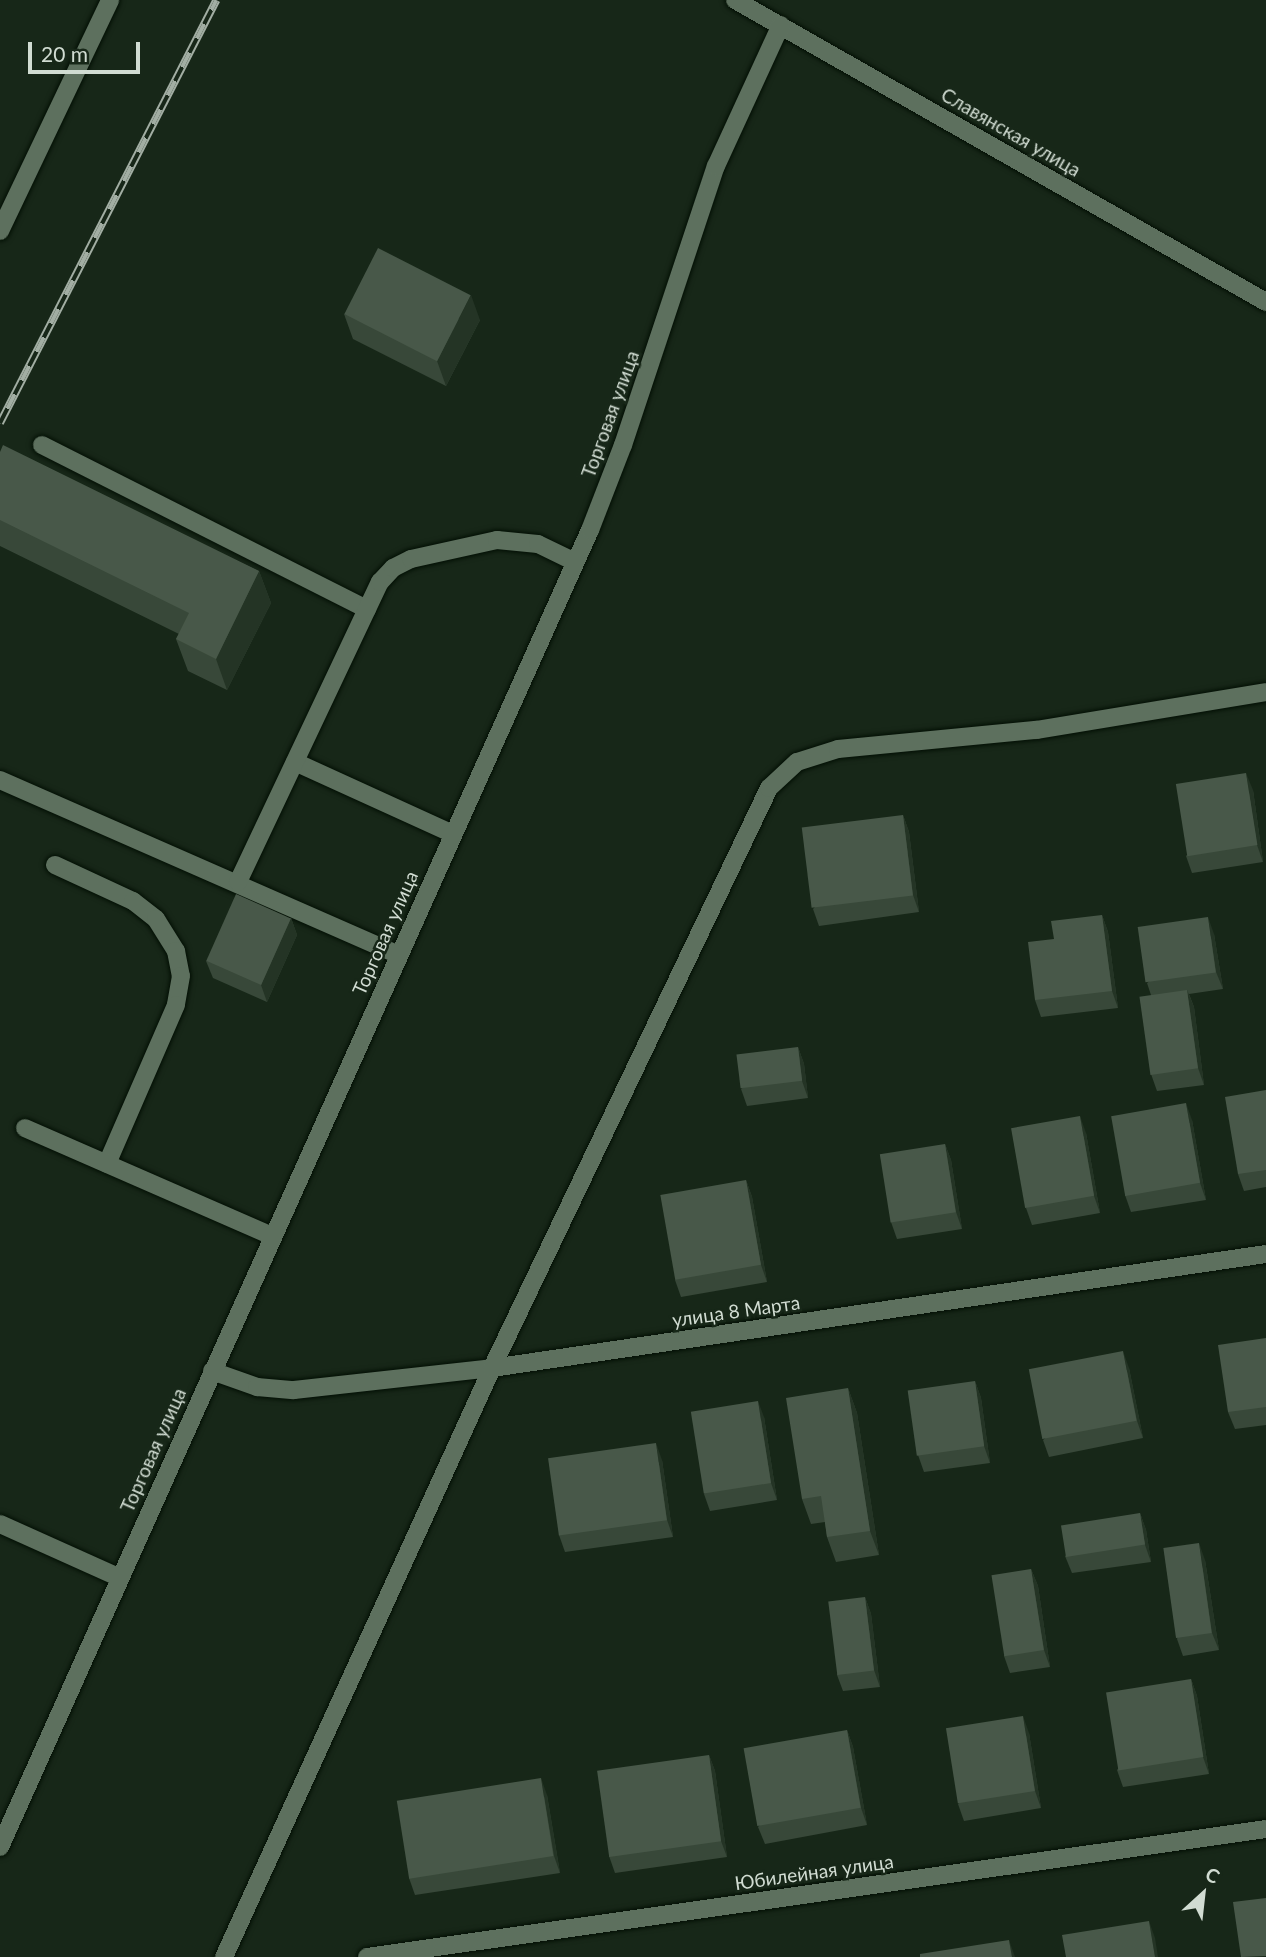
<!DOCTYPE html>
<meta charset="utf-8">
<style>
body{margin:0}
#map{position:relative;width:1266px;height:1957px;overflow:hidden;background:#172718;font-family:Lato,sans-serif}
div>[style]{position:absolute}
.roads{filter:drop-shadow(0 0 2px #030f04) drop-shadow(0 0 2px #030f04)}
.lane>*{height:18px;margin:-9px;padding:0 9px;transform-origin:9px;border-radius:9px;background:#5d705e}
.street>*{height:18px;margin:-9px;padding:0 9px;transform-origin:9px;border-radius:9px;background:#5d705e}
.secondary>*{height:18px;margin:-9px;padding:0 9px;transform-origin:9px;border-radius:9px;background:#5d705e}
.rail>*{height:8px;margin-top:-4px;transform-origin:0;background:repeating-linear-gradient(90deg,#172718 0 16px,#a2aea3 0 32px);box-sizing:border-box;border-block:2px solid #a2aea3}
.wall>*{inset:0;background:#384839}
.shaded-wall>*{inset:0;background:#243425}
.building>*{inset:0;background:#485849;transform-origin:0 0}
span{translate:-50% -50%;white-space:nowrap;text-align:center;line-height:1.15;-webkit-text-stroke:5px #172718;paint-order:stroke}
.street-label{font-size:19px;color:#d1dcd2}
.north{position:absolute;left:1168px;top:1859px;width:70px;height:70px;-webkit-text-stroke:5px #172718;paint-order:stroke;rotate:27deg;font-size:19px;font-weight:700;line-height:28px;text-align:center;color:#d1dcd2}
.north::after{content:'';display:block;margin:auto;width:24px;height:32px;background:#d1dcd2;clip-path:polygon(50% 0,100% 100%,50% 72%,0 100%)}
.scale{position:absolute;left:28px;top:42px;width:112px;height:32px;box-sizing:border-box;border:4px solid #d1dcd2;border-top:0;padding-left:9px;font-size:21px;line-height:24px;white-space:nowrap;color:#d1dcd2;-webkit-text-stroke:5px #172718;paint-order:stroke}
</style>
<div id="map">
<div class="roads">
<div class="lane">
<i style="left:0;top:231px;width:256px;rotate:-64.5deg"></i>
<i style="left:42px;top:445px;width:364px;rotate:26.8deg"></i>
<i style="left:295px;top:762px;width:174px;rotate:24.5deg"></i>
<i style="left:0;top:780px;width:435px;rotate:23.7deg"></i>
<i style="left:55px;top:865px;width:86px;rotate:24.8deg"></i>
<i style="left:133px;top:901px;width:29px;rotate:38deg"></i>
<i style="left:156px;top:919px;width:38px;rotate:58deg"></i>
<i style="left:176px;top:951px;width:25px;rotate:79deg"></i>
<i style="left:181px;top:976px;width:29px;rotate:100deg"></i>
<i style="left:176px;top:1005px;width:173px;rotate:113.5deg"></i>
<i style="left:238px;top:882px;width:332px;rotate:-64.7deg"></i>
<i style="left:380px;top:582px;width:19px;rotate:-47deg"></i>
<i style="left:393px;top:568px;width:20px;rotate:-27deg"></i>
<i style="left:411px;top:559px;width:88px;rotate:-12.5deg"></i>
<i style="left:497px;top:540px;width:41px;rotate:5.6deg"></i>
<i style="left:538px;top:544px;width:41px;rotate:25.9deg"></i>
<i style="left:25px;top:1128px;width:270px;rotate:23.6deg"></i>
<i style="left:0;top:1524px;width:129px;rotate:24.2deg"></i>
</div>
<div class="street">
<i style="left:212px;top:1371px;width:48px;rotate:19.6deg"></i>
<i style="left:257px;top:1387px;width:37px;rotate:5deg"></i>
<i style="left:294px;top:1390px;width:199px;rotate:-6.3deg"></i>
<i style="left:492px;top:1368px;width:782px;rotate:-8.38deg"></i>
<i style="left:224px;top:1957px;width:647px;rotate:-65.53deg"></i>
<i style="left:492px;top:1368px;width:643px;rotate:-64.47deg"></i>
<i style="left:769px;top:788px;width:38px;rotate:-43deg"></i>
<i style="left:797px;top:762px;width:43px;rotate:-17.6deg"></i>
<i style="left:838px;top:749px;width:200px;rotate:-5.5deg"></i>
<i style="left:1037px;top:730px;width:232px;rotate:-9.4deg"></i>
<i style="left:367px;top:1957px;width:908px;rotate:-8.1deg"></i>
</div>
<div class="secondary">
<i style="left:735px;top:0;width:611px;rotate:29.63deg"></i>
<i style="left:0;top:1847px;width:1443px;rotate:-65.87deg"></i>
<i style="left:590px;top:530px;width:91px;rotate:-68.8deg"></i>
<i style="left:623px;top:445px;width:294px;rotate:-71.6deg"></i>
<i style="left:716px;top:166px;width:155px;rotate:-65.3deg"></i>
</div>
</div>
<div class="rail">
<i style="left:0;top:423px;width:475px;rotate:-62.9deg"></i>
</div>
<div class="wall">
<i style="clip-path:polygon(344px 314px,480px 320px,446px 386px,353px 339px)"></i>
<i style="clip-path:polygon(0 452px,259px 571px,271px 603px,227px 690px,188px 671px,176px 639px,179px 634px,0 546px)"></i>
<i style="clip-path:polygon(1253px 790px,1263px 862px,1192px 873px,1186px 856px)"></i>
<i style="clip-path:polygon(903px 815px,909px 832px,919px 912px,819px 926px,813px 909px)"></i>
<i style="clip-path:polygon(1102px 915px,1108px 932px,1118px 1008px,1041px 1017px,1035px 1000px,1054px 939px)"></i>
<i style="clip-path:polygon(291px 918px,297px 935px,267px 1002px,213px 978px,206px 961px)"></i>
<i style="clip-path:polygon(1214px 934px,1223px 989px,1189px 994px,1194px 1007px,1204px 1085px,1157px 1091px,1151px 1074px,1151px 995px,1147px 983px)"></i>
<i style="clip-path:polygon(798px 1047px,804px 1064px,808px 1098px,747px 1106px,741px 1089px)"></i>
<i style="clip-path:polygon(1266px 1090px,1266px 1187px,1244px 1191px,1238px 1174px)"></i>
<i style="clip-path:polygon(1192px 1120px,1206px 1200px,1131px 1212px,1125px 1195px)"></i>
<i style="clip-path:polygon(1086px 1133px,1100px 1213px,1032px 1225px,1026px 1208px)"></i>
<i style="clip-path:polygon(945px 1144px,951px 1160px,962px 1229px,897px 1239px,891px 1222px)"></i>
<i style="clip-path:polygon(746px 1180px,752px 1197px,767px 1282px,681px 1297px,675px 1280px)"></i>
<i style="clip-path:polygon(1266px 1338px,1266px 1425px,1235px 1429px,1228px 1412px)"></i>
<i style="clip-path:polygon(1129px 1368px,1143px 1438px,1049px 1457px,1043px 1440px)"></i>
<i style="clip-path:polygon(975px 1381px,981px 1398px,990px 1463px,924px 1472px,918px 1455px)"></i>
<i style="clip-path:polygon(848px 1388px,857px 1413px,879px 1555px,836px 1562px,827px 1537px,825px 1522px,811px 1524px,802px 1499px)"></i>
<i style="clip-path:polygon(764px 1417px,777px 1500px,710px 1511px,704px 1494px)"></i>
<i style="clip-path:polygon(662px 1460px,673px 1537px,565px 1552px,559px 1535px)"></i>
<i style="clip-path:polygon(1140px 1513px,1146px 1530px,1151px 1562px,1072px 1573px,1065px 1556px)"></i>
<i style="clip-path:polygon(1205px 1560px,1219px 1650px,1183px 1656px,1177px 1639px)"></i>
<i style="clip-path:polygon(1031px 1569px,1038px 1586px,1050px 1667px,1010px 1673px,1004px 1656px)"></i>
<i style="clip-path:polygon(865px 1597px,871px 1614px,880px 1687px,843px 1691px,837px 1675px)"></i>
<i style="clip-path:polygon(1191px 1679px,1197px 1696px,1209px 1774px,1123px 1787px,1117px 1770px)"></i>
<i style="clip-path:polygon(847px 1730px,853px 1747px,867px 1825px,765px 1844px,758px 1827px)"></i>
<i style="clip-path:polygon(1029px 1733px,1041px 1808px,964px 1821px,958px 1804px)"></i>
<i style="clip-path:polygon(709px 1755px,715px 1771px,727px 1857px,615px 1873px,609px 1856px)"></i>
<i style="clip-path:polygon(547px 1795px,560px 1873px,415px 1895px,409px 1878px)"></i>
</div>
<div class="shaded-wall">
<i style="clip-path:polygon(471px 295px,480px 320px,446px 386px,437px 361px)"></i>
<i style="clip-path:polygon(259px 571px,271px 603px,227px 690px,216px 659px)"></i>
<i style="clip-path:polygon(1246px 773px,1253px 790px,1263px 862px,1257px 845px)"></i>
<i style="clip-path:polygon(903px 815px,909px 832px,919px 912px,913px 895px)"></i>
<i style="clip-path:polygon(1102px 915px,1108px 932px,1118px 1008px,1112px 991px)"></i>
<i style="clip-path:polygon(1208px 917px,1214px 934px,1223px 989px,1216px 972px)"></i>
<i style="clip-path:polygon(291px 918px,297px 935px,267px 1002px,261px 985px)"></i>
<i style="clip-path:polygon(1187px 990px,1194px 1007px,1204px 1085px,1198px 1068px)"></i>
<i style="clip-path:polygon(798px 1047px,804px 1064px,808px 1098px,802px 1081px)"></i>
<i style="clip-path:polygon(1186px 1103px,1192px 1120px,1206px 1200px,1200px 1183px)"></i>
<i style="clip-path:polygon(1080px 1116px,1086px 1133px,1100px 1213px,1094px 1196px)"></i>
<i style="clip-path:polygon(945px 1144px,951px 1160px,962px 1229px,956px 1212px)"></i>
<i style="clip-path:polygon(746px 1180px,752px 1197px,767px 1282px,761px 1265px)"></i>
<i style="clip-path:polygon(1123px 1351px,1129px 1368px,1143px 1438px,1137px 1421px)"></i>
<i style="clip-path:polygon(975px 1381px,981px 1398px,990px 1463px,984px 1446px)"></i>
<i style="clip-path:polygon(848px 1388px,857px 1413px,879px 1555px,870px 1531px)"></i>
<i style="clip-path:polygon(758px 1401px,764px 1417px,777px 1500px,771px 1483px)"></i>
<i style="clip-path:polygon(656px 1443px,662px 1460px,673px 1537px,667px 1520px)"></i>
<i style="clip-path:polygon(1140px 1513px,1146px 1530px,1151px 1562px,1145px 1545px)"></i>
<i style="clip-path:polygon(1199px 1543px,1205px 1560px,1219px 1650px,1212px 1633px)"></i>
<i style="clip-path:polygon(1031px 1569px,1038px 1586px,1050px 1667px,1044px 1650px)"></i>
<i style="clip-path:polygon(865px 1597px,871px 1614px,880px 1687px,874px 1670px)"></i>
<i style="clip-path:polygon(1191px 1679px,1197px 1696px,1209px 1774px,1203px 1757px)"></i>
<i style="clip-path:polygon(1023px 1716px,1029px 1733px,1041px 1808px,1035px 1791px)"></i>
<i style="clip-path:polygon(847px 1730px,853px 1747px,867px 1825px,861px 1808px)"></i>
<i style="clip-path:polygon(709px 1755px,715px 1771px,727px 1857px,721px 1841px)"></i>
<i style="clip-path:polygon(541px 1778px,547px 1795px,560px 1873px,554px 1856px)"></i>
<i style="clip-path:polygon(1149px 1921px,1155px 1938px,1158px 1957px,1155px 1957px)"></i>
<i style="clip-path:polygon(1009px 1940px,1015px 1957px,1012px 1957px)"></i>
</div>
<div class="building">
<i style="left:378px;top:248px;width:104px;height:74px;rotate:27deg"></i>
<i style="clip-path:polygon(3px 445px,259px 571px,216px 659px,176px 639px,189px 613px,0 520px,0 452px)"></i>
<i style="left:1246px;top:773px;width:73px;height:71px;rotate:81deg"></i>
<i style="left:903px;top:815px;width:81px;height:102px;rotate:83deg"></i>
<i style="left:236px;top:894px;width:60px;height:73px;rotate:24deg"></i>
<i style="clip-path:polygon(1102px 915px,1112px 991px,1035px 1000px,1028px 942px,1054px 939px,1051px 921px)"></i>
<i style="left:1208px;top:917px;width:56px;height:71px;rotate:82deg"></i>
<i style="left:1187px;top:990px;width:79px;height:48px;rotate:82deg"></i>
<i style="left:798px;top:1047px;width:34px;height:62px;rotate:83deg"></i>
<i style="clip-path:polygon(1266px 1090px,1266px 1170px,1238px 1174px,1225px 1097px)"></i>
<i style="left:1186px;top:1103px;width:81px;height:76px;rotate:80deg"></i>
<i style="left:1080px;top:1116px;width:81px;height:70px;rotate:80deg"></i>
<i style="left:945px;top:1144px;width:69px;height:66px;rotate:81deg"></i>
<i style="left:746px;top:1180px;width:86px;height:87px;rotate:80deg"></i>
<i style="clip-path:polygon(1266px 1338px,1266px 1407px,1228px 1412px,1218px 1345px)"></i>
<i style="left:1123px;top:1351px;width:71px;height:96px;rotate:79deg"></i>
<i style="left:975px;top:1381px;width:66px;height:68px;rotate:82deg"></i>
<i style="clip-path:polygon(848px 1388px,870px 1531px,827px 1537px,821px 1496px,802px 1499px,786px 1398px)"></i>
<i style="left:758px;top:1401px;width:83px;height:68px;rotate:81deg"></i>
<i style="left:656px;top:1443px;width:78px;height:109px;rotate:82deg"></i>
<i style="left:1140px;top:1513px;width:32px;height:80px;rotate:81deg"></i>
<i style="left:1199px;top:1543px;width:91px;height:36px;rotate:82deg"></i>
<i style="left:1031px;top:1569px;width:82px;height:40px;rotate:81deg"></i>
<i style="left:865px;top:1597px;width:74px;height:37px;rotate:83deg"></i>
<i style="left:1191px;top:1679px;width:79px;height:86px;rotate:81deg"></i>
<i style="left:1023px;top:1716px;width:76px;height:78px;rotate:81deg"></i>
<i style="left:847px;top:1730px;width:79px;height:105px;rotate:80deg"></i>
<i style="left:709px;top:1755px;width:87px;height:113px;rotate:82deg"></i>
<i style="left:541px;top:1778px;width:79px;height:146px;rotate:81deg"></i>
<i style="clip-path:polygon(1266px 1898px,1266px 1956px,1241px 1957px,1233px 1902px)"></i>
<i style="clip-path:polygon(1149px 1921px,1155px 1957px,1066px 1957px,1062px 1935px)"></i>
<i style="clip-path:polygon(1009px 1940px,1012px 1957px,920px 1957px,920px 1954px)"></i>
</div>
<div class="street-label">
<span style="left:1011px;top:132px;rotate:30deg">Славянская улица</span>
<span style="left:610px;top:414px;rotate:-70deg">Торговая улица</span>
<span style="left:385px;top:933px;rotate:-66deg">Торговая улица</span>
<span style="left:736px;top:1311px;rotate:-8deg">улица 8 Марта</span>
<span style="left:153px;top:1450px;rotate:-66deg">Торговая улица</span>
<span style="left:814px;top:1872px;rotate:-8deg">Юбилейная улица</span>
</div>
<div class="north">С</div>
<div class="scale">20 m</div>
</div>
